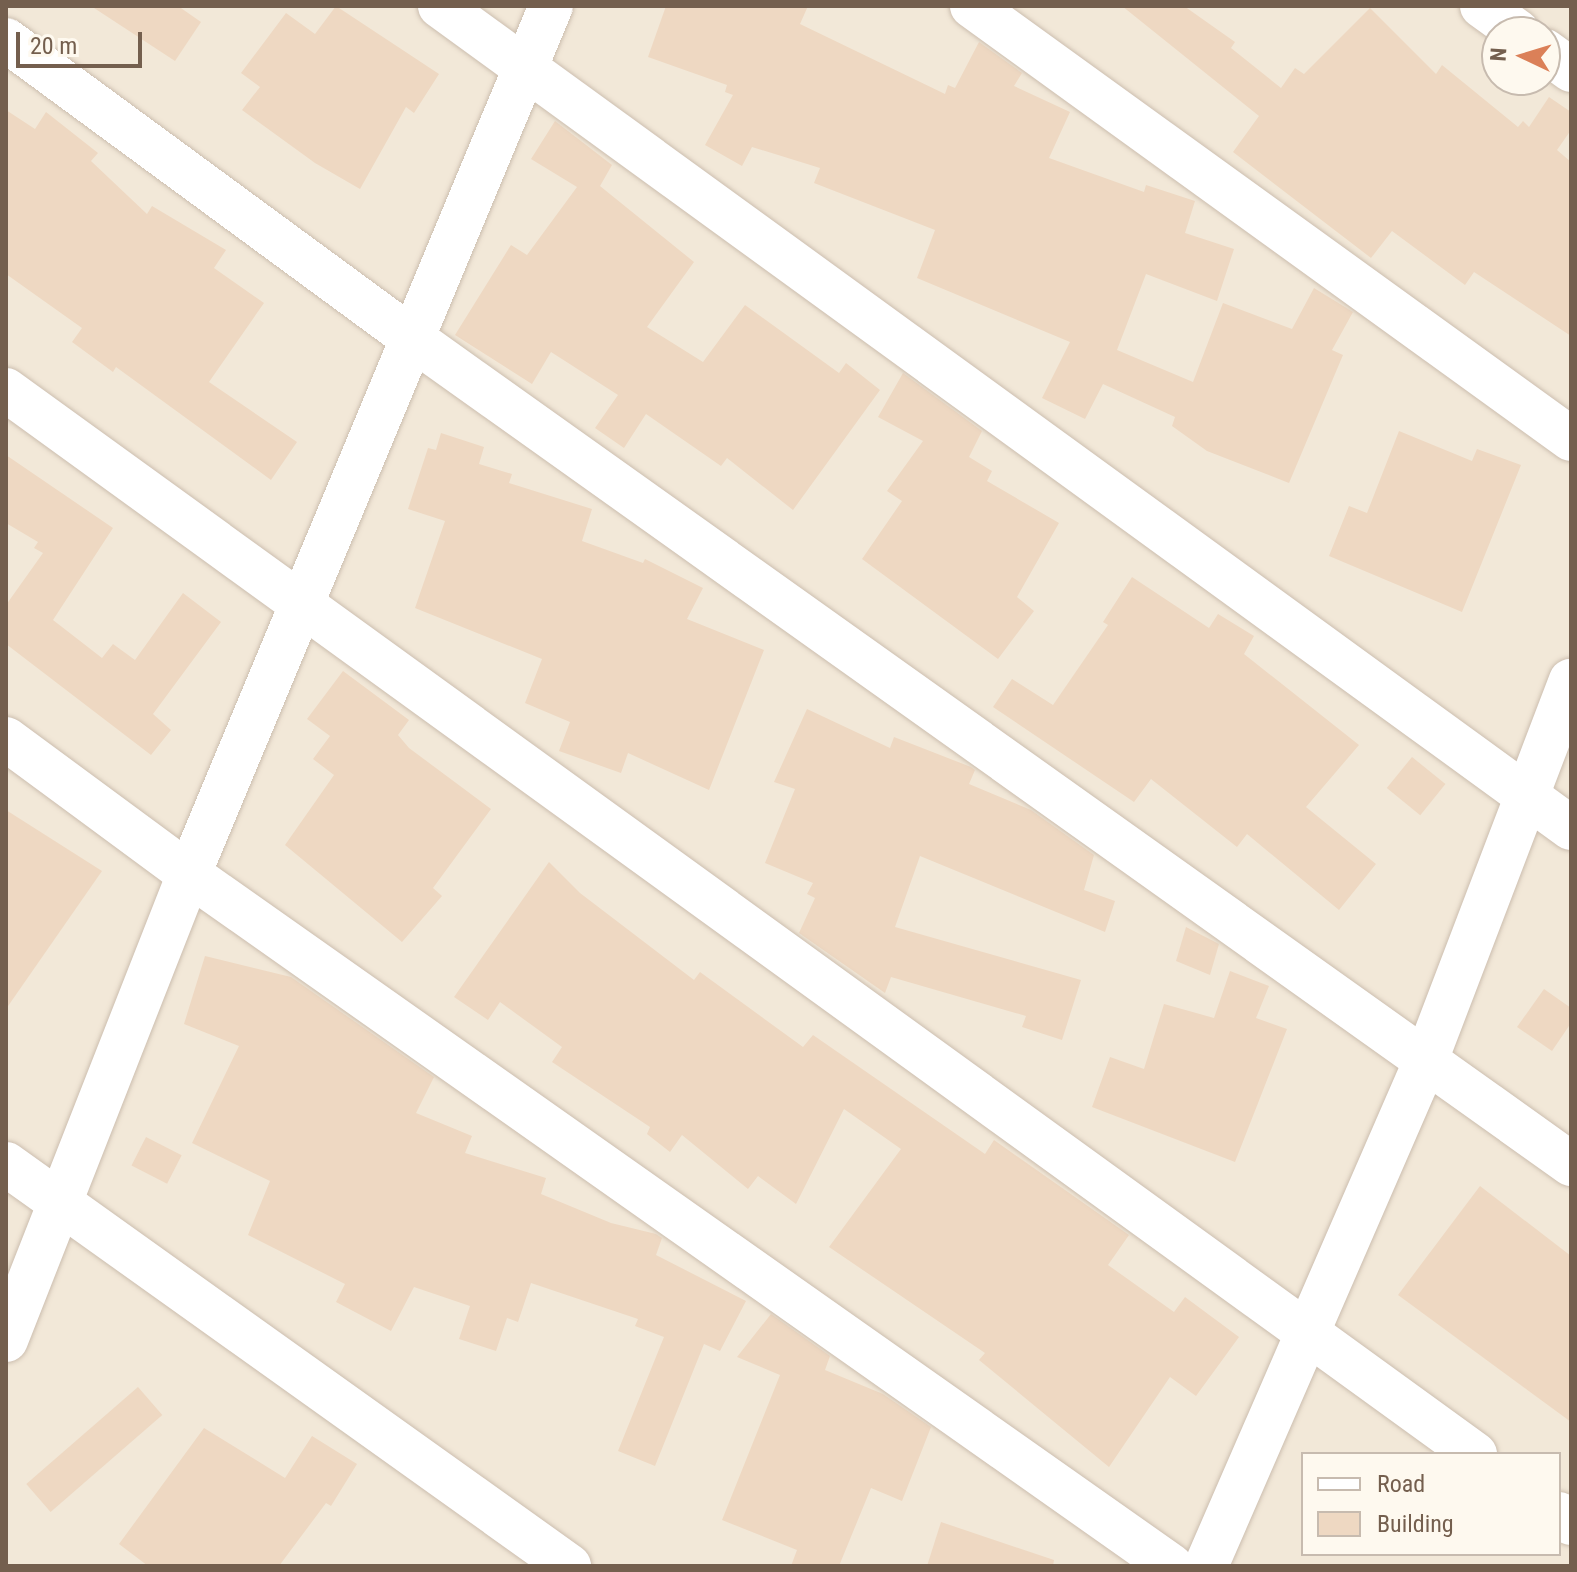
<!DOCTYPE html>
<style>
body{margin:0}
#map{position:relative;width:1577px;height:1572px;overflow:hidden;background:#fbf5e9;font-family:"Roboto Condensed",sans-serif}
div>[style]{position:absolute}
.residential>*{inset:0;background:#f2e8d8}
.building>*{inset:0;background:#eed8c2;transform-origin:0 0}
.roads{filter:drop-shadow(0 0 2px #ccbeaf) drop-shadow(0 0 2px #ccbeaf)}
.minor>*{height:44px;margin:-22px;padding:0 22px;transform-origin:22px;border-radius:22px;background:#fff}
span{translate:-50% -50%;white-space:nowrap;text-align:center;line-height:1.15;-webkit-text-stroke:7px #fef9ef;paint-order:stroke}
.frame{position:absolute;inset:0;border:8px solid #745f4e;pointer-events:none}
.legend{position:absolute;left:1301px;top:1452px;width:260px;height:104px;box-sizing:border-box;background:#fef9ef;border:2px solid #c7bbaf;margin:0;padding:10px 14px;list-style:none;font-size:24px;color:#745f4e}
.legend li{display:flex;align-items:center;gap:16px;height:40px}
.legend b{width:40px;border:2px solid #c7bbaf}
.north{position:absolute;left:1481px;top:16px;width:80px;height:80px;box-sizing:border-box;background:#fef9ef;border:2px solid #c7bbaf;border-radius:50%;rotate:274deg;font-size:22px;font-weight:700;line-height:32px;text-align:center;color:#745f4e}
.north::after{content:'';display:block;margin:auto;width:28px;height:36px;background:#db8058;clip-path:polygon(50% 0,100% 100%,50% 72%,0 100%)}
.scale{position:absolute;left:16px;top:32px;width:126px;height:36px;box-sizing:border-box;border:4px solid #745f4e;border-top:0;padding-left:10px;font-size:24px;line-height:28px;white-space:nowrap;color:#745f4e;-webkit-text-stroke:6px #fef9ef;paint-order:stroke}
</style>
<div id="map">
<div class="residential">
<i style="clip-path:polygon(evenodd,6px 6px,1571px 6px,1571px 1566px,6px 1566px,6px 6px,1497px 32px,1545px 32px,1545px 80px,1497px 80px,1497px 32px,6px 6px,1303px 1454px,1559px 1454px,1559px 1554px,1303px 1554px,1303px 1454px)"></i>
</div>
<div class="building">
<i style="clip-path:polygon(91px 6px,178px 6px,201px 22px,175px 61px)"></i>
<i style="clip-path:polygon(336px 6px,439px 74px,414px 113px,406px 107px,360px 189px,315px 163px,242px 110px,260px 87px,241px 73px,286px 13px,315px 34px)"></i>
<i style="clip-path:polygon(666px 6px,808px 6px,800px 24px,945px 94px,948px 85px,955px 88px,979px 42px,1022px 73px,1014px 86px,1070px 112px,1049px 158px,1144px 192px,1146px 185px,1195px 201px,1185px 233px,1234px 249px,1217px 301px,1146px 274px,1117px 350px,1193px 382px,1223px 303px,1292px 329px,1314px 288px,1353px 312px,1332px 350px,1343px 355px,1289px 483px,1207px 451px,1172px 426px,1175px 417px,1103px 384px,1085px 419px,1042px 398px,1070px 342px,917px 278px,935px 230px,814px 183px,820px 168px,752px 147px,742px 166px,705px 145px,733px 95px,725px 92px,727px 85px,648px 57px)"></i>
<i style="clip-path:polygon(1122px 6px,1184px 6px,1235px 42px,1231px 48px,1281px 88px,1295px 68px,1304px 74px,1370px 8px,1436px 74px,1442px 65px,1518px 127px,1523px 121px,1529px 127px,1549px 97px,1571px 112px,1571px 130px,1557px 150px,1571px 162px,1571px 336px,1474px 272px,1465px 285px,1392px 231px,1371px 258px,1233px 152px,1259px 116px)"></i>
<i style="clip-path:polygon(6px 110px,35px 129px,46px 112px,98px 153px,91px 161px,147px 214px,152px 206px,226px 250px,214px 268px,264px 303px,209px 382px,297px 442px,271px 480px,116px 367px,113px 372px,72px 342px,82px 328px,6px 274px)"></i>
<i style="clip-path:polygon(555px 121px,612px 165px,600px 186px,694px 262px,647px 327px,703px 362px,745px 305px,839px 373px,846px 363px,880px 390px,793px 510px,727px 458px,721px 466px,646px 414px,624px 448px,595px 428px,618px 395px,551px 352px,532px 384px,455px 335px,511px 245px,527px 255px,577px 187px,531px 159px)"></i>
<i style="clip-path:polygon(903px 373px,982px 431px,969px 457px,992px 471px,987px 481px,1059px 523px,1017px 597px,1034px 611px,998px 659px,862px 559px,902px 501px,887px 491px,923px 441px,878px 417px)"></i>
<i style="clip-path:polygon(1399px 431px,1472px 461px,1477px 449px,1521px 465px,1462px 612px,1329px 556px,1349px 506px,1367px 513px)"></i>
<i style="clip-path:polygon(441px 433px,484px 447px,479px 464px,512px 474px,509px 483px,592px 509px,582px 541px,643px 563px,645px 559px,703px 588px,687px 619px,764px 650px,709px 790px,628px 753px,621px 773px,559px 751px,570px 722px,525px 703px,542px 659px,415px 608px,445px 521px,408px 509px,428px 448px,436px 450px)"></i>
<i style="clip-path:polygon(6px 455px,113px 528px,53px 620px,102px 658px,113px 644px,135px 660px,183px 593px,221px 622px,153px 714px,171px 730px,151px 755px,6px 644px,6px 605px,43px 553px,34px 548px,38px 542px,6px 523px)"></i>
<i style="clip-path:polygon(1132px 577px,1209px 628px,1218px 614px,1254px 636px,1244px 654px,1359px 745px,1306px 807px,1376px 864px,1339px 910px,1247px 834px,1237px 847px,1151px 779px,1134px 802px,993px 707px,1012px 679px,1053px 705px,1108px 625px,1103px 622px)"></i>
<i style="clip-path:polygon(343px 671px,409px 720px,398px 735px,409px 748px,491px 809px,433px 888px,442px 896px,402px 942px,285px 845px,334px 775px,313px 759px,330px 736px,307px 719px)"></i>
<i style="clip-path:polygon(807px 709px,890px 748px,894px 737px,971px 767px,975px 770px,969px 784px,1031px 810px,1094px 855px,1084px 890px,1115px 901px,1105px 932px,920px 856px,895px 927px,1081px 980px,1062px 1040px,1022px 1027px,1026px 1016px,891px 977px,885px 993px,799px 933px,815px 898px,807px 894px,813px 883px,765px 863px,795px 789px,774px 782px)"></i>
<i style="left:1412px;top:757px;width:43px;height:40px;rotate:39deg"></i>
<i style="clip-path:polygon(6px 810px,102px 871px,6px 1009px)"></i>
<i style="clip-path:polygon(549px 862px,580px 893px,694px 980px,700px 972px,803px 1047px,813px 1035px,985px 1154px,994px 1140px,1129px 1235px,1108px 1265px,1174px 1312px,1185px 1297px,1239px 1337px,1196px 1396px,1170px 1377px,1109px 1467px,979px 1360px,985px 1353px,829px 1247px,901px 1149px,844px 1109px,796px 1204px,758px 1176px,748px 1189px,682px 1135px,670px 1152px,647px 1134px,650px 1127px,552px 1062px,562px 1047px,500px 1002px,488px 1020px,454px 997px)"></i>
<i style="clip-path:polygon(1186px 927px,1219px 944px,1210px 975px,1176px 961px)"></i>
<i style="clip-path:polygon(205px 956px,291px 977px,434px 1077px,416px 1113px,472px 1136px,465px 1153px,546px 1178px,541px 1194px,611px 1223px,656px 1234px,662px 1238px,656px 1255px,746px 1301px,720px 1351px,704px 1344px,655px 1466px,618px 1451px,664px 1337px,635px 1326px,638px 1319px,531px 1283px,518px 1322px,507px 1318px,496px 1351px,459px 1339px,470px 1306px,414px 1287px,391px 1331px,336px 1302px,345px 1284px,248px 1235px,270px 1181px,192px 1143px,239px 1046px,184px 1024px)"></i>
<i style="clip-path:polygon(1230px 971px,1269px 986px,1256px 1018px,1287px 1029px,1235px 1162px,1092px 1107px,1110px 1057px,1144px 1069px,1164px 1004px,1214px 1018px)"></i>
<i style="clip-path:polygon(1544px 989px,1571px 1008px,1571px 1023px,1552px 1051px,1517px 1027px)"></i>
<i style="left:146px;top:1137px;width:40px;height:32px;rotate:27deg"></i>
<i style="clip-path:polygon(1480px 1186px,1571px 1256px,1571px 1422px,1398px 1295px)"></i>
<i style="clip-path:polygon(771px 1314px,830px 1356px,825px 1370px,883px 1394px,931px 1427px,902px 1501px,871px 1488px,839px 1566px,791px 1566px,797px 1550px,722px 1520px,780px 1375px,737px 1357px)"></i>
<i style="left:138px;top:1387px;width:37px;height:148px;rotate:49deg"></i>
<i style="clip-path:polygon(204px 1428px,285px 1478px,312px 1436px,357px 1464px,331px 1506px,326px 1503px,279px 1566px,148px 1566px,119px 1544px)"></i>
<i style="clip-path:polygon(941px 1522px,1054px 1560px,1053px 1566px,927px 1566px)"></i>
</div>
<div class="roads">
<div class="minor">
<i style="left:440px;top:6px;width:1398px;rotate:36.01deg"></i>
<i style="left:972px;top:6px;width:739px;rotate:35.86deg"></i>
<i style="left:1482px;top:6px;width:44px;rotate:35.8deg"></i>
<i style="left:6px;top:40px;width:500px;rotate:36.3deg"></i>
<i style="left:409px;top:336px;width:1427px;rotate:35.47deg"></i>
<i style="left:1545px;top:51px;width:32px;rotate:36deg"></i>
<i style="left:6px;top:390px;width:1814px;rotate:35.92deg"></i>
<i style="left:6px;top:739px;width:227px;rotate:36.4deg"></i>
<i style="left:189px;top:874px;width:1201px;rotate:35.17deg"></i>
<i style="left:6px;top:1164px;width:692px;rotate:35.53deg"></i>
<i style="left:6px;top:1340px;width:501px;rotate:-68.56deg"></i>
<i style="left:189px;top:874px;width:940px;rotate:-67.36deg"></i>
<i style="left:1559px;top:1514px;width:15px;rotate:37deg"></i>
<i style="left:1206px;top:1566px;width:552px;rotate:-66.5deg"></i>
<i style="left:1426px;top:1060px;width:406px;rotate:-69.1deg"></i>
</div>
</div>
<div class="frame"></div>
<ul class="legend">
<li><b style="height:10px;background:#fff"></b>Road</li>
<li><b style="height:22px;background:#eed8c2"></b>Building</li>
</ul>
<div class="north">N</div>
<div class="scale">20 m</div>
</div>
